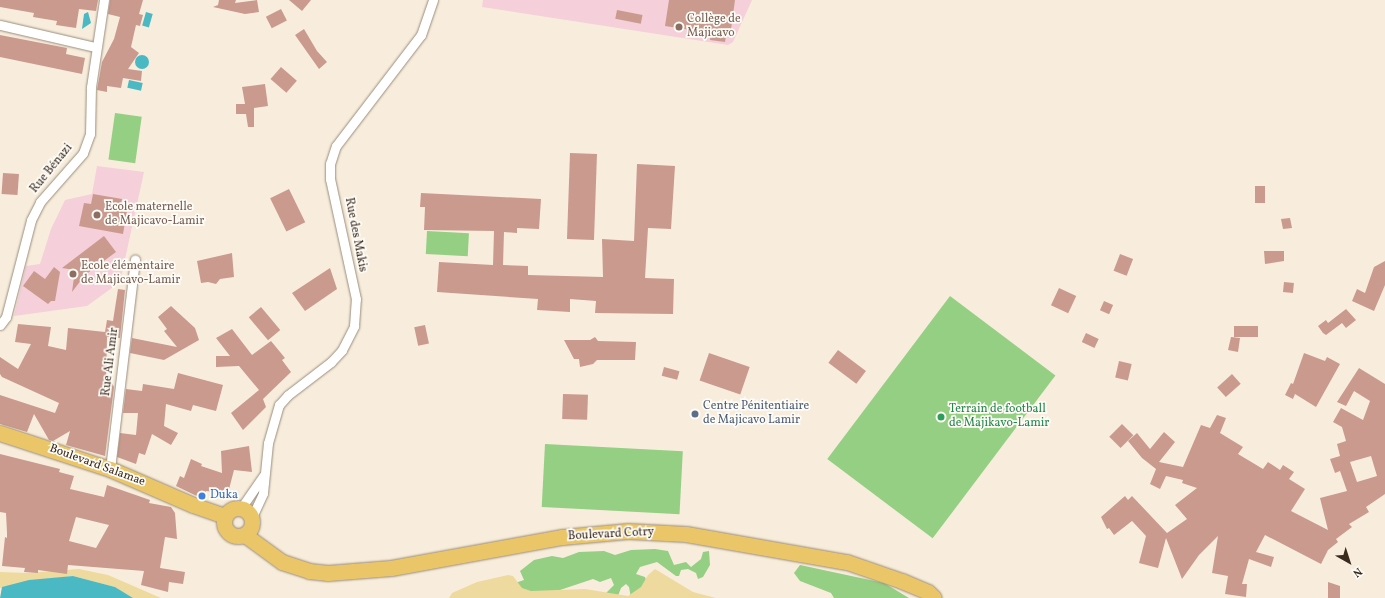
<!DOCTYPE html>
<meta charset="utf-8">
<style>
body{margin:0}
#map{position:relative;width:1385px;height:598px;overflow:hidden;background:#f8eddc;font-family:Vollkorn,serif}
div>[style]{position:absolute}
.built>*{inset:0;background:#f5cfd9}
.green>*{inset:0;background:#94cf83;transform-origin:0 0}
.sand>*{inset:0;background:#eeda9e}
.water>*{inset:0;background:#4bb9c3;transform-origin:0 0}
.round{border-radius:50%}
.building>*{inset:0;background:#ca9a8e;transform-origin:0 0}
.roads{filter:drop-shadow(0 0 1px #9a8c7d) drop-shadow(0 0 1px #9a8c7d)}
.street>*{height:9px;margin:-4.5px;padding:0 4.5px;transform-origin:4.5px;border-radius:4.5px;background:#fff}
.primary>*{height:15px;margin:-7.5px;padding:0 7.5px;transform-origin:7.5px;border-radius:7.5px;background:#ebc669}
.primary>.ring{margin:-7.5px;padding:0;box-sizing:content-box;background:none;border:15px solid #ebc669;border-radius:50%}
.dots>*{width:11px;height:11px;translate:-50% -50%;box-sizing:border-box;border:2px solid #fdfcf7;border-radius:50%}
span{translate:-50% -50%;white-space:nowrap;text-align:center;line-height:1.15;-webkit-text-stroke:3.5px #fdfcf7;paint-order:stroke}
.education-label{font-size:12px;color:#785e54}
.left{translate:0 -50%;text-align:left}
.street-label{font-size:12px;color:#3b2a1e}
.service-label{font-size:12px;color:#4e5e75}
.leisure-label{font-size:12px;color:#27864d}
.shop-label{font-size:12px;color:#366cbe}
.north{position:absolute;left:1329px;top:542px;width:40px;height:40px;-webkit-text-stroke:3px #fdfcf7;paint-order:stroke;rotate:141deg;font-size:11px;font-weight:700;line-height:16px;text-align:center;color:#3b2a1e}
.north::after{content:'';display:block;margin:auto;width:14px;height:18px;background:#3b2a1e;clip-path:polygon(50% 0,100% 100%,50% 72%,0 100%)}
</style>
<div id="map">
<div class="built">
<i style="clip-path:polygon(483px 0,752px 0,733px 42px,728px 45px,482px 7px)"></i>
<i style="clip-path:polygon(97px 166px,144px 172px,120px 282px,87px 306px,14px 316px,26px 266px,40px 264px,51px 229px,65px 200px,92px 194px)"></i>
</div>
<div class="green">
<i style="left:115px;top:113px;width:27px;height:47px;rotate:8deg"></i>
<i style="left:427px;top:231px;width:42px;height:23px;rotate:3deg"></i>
<i style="left:950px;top:296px;width:132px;height:204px;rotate:37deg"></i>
<i style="left:545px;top:444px;width:138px;height:63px;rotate:3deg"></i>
<i style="clip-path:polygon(655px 549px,668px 551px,674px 565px,686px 562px,691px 567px,701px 559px,703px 552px,709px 551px,710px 565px,703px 577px,698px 579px,696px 573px,688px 569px,681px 570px,679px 576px,676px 576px,657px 562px,640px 567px,636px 574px,645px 577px,652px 598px,631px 598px,629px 587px,626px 584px,621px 588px,618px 596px,613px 597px,605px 594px,614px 585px,611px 578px,600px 582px,593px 579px,548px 594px,528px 593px,515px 583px,524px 580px,520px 571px,534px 560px,552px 556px,563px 558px,579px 552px,604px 551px,615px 555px,631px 550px)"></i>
<i style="clip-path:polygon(800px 565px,884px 583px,909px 598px,834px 598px,831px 593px,800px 581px,794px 573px)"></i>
</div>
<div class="sand">
<i style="clip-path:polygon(79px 569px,108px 575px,161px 598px,133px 598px,115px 587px,73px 576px,29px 581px,0 588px,0 572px,28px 573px)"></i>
<i style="clip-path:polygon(655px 569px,693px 592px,716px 598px,449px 598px,452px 593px,477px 582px,508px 575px,513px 576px,522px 588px,531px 591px,585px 589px,628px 596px,641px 587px,648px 575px)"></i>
</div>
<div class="water">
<i style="clip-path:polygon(88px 12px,91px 23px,82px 29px,84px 14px)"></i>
<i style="left:146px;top:12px;width:7px;height:14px;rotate:16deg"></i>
<i class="round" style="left:135px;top:55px;width:14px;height:14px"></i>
<i style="left:129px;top:80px;width:14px;height:8px;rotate:12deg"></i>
<i style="clip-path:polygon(73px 576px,115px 587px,133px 598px,0 598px,2px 587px,29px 580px)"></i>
</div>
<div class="building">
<i style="clip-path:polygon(0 0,98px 0,96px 11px,79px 9px,76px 28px,56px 25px,57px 21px,33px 17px,34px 13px,0 7px)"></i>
<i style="clip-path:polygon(110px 0,143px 0,139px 14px,143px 15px,140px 26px,136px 25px,131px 47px,139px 53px,128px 69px,142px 71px,141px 81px,123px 78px,121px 88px,107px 86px,107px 92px,97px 90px,102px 62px,114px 39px,120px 17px,108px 14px)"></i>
<i style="clip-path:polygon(219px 0,236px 0,235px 3px,257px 0,259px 12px,245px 14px,213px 7px,218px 5px)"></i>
<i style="clip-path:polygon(289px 0,311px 0,302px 11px)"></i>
<i style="clip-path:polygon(669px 0,735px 0,730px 37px,726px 36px,725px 42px,710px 40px,711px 33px,665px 26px)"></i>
<i style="left:281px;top:9px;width:13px;height:17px;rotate:63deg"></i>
<i style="left:617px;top:10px;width:26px;height:9px;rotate:11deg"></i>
<i style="clip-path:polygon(304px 29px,317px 51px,327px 62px,319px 69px,295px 35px)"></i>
<i style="clip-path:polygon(0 35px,67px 48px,66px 54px,85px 58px,82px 74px,0 57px)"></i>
<i style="left:281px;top:67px;width:21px;height:16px;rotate:41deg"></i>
<i style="clip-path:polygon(265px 84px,268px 106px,254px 108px,254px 127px,248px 127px,246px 114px,236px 114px,236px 104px,245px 104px,242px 87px)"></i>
<i style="left:570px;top:153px;width:27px;height:86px;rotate:2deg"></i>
<i style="clip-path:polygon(637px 164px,675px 166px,671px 229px,648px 228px,645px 278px,674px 279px,673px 314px,595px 313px,596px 301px,570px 299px,570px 312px,537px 310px,538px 299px,437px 292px,439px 262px,493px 265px,494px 231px,424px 230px,425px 207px,420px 207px,421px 193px,541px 199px,539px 229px,517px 228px,517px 233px,504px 232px,503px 265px,528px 266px,528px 275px,603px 277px,602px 239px,634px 241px)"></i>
<i style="left:3px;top:173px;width:16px;height:21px;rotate:4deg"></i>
<i style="left:1255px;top:186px;width:10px;height:17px"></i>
<i style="left:289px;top:189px;width:37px;height:21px;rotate:64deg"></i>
<i style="clip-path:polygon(93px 194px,122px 199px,120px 210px,127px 211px,123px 234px,79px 226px,84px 203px,91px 204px)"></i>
<i style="clip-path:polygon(1290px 218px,1292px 228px,1283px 229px,1281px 219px)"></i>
<i style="clip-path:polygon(104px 236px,116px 252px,85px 275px,72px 292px,75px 270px,62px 268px)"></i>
<i style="clip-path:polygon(1264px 251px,1284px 251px,1284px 261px,1265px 264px)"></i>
<i style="clip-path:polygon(232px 253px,234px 277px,220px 279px,216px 284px,208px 282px,201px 283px,197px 261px)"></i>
<i style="left:1120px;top:254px;width:14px;height:18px;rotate:21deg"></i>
<i style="clip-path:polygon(1385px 261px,1385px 285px,1374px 311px,1352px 301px,1357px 289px,1365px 293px,1374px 267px)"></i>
<i style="clip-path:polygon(54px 267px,60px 272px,55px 301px,51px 301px,48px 304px,23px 286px,34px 271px,45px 279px)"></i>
<i style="clip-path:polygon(330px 268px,337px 289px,305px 311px,292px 293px)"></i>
<i style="left:1284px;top:282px;width:10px;height:10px;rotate:6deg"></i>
<i style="left:1059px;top:288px;width:19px;height:19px;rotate:25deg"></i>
<i style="clip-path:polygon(118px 289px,125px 290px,120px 338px,107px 337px,106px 383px,112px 383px,114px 387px,105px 456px,66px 445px,70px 431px,53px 441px,49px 440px,34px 414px,27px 432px,0 424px,0 395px,55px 413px,59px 403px,2px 377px,0 374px,0 357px,18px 369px,31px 344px,15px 342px,18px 324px,51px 327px,48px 346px,66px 350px,68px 328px,105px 332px,107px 320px,113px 321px)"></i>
<i style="left:1104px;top:301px;width:10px;height:10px;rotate:24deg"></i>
<i style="clip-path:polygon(171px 306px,195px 328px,199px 340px,164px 360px,130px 353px,132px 338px,177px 347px,164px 331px,167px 329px,158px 317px)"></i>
<i style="left:261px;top:307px;width:30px;height:16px;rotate:50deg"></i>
<i style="clip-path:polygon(1346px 309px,1356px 320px,1346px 328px,1342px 323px,1326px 335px,1323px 333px,1318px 326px,1326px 320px,1328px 323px)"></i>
<i style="left:425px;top:325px;width:19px;height:11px;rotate:78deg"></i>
<i style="left:1234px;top:326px;width:24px;height:11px"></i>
<i style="clip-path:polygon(232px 329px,252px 355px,271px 341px,285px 358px,282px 360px,291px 372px,263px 399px,266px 407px,243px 430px,231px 413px,259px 390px,239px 366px,216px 367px,216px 356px,230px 356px,216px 338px)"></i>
<i style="left:1086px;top:333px;width:14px;height:10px;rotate:25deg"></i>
<i style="clip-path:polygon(595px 337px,598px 341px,636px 342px,635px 360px,597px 360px,593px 364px,580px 367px,579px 359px,574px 359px,564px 340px,590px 340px)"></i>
<i style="clip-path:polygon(1231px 337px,1240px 338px,1238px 352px,1228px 350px)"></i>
<i style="left:838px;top:350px;width:35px;height:16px;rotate:37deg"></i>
<i style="left:709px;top:353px;width:43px;height:29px;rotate:19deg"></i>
<i style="clip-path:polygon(1304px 353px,1325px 361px,1327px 357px,1340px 364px,1316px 407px,1295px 394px,1293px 399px,1285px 395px,1291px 383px,1293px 384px)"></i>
<i style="left:1119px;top:361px;width:13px;height:17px;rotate:13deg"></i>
<i style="left:664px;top:367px;width:16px;height:9px;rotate:15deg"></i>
<i style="clip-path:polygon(evenodd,1359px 368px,1385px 384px,1385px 494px,1366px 507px,1369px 512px,1349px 524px,1352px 527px,1336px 539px,1338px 542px,1328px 550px,1321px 564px,1265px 535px,1256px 552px,1274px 557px,1271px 567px,1249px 559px,1242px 584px,1247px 584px,1246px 597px,1225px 594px,1228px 576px,1212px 573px,1218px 536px,1199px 555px,1182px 579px,1166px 538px,1158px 568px,1139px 563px,1146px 536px,1133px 522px,1132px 521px,1114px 535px,1109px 528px,1107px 529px,1101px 517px,1125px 496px,1128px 500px,1132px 496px,1167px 533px,1187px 519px,1175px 505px,1197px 488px,1182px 483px,1183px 480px,1166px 476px,1160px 489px,1150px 484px,1156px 469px,1142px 458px,1128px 441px,1137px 433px,1150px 449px,1164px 432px,1175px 442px,1159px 462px,1183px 467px,1201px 425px,1210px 428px,1217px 415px,1226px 418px,1220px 433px,1243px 447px,1238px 454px,1263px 469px,1268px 462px,1280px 470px,1283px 465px,1294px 472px,1289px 479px,1305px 489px,1291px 511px,1328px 530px,1320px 498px,1347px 491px,1340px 471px,1335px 473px,1330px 459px,1340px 456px,1337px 444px,1346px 441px,1342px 427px,1333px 422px,1341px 408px,1363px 420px,1370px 401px,1354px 391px,1346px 406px,1337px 402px,1359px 368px,1371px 456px,1377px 476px,1357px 482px,1350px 462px,1371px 456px)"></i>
<i style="clip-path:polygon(178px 373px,223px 385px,216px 411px,193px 405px,191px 411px,166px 404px,164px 426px,178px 433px,171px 445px,152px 434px,145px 455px,139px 453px,136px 464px,117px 457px,120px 433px,136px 435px,138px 413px,123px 413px,126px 389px,142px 391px,143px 384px,174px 389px)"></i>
<i style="left:1232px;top:374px;width:13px;height:20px;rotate:48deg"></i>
<i style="left:563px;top:394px;width:25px;height:25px;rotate:2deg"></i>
<i style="left:1122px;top:424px;width:16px;height:18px;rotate:45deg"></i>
<i style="clip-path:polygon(249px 446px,252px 472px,234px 470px,228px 493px,206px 491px,203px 499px,176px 486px,180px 476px,184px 478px,191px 459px,202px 464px,201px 466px,222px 473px,221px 451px)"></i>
<i style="clip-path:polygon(evenodd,0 454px,60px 469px,59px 472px,74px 476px,70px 489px,104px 497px,107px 485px,150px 500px,149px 503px,171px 507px,175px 513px,177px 539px,165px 537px,160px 568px,185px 572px,183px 584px,169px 582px,168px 592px,141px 585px,144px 571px,68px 565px,67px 574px,38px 570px,38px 573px,24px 572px,25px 568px,2px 566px,5px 537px,7px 538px,7px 533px,6px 513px,0 512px,0 454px,76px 517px,109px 525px,96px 548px,69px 541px,76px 517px)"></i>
<i style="clip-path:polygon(1328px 582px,1340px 586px,1340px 598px,1328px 598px)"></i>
</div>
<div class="roads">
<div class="street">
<i style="left:0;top:25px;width:98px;rotate:13deg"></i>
<i style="left:0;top:325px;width:10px;rotate:-53deg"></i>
<i style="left:6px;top:317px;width:100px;rotate:-75.5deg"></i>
<i style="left:31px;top:220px;width:20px;rotate:-63deg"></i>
<i style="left:40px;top:202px;width:65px;rotate:-48.7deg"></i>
<i style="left:83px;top:153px;width:20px;rotate:-70deg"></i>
<i style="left:90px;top:134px;width:47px;rotate:-88.8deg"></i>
<i style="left:91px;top:87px;width:88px;rotate:-81.5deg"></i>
<i style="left:110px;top:469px;width:211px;rotate:-83.2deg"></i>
<i style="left:241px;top:508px;width:40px;rotate:-55.1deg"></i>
<i style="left:252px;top:517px;width:26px;rotate:-65deg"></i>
<i style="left:263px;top:493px;width:50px;rotate:-84.3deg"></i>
<i style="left:268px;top:443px;width:40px;rotate:-74deg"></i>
<i style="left:279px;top:405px;width:13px;rotate:-48deg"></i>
<i style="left:288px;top:395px;width:54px;rotate:-37.5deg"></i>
<i style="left:331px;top:362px;width:16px;rotate:-47deg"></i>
<i style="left:342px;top:350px;width:27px;rotate:-63deg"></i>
<i style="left:354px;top:326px;width:27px;rotate:-86deg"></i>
<i style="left:356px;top:299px;width:123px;rotate:-102.2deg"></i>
<i style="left:330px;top:179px;width:15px;rotate:-90deg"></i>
<i style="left:330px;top:164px;width:19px;rotate:-72deg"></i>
<i style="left:336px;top:146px;width:140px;rotate:-52.6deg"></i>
<i style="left:421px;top:35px;width:37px;rotate:-71deg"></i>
</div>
<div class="primary">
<i style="left:0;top:433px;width:116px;rotate:18.1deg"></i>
<i style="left:110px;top:469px;width:90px;rotate:23.4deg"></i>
<i style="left:193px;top:505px;width:34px;rotate:19deg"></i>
<i class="ring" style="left:224px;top:508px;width:13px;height:13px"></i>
<i style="left:245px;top:535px;width:46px;rotate:36.1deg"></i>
<i style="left:282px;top:562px;width:28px;rotate:18deg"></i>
<i style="left:309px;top:571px;width:19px;rotate:6deg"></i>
<i style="left:328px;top:573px;width:63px;rotate:-4.5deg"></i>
<i style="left:391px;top:568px;width:174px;rotate:-10.3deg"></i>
<i style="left:562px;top:537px;width:66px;rotate:-5.2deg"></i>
<i style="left:628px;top:531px;width:58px;rotate:3deg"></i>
<i style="left:686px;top:534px;width:163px;rotate:9.9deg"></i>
<i style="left:847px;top:562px;width:58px;rotate:19.1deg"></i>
<i style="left:902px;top:581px;width:28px;rotate:23deg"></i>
<i style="left:928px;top:592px;width:8px;rotate:45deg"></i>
</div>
</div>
<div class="dots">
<i style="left:679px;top:27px;background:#8d6e63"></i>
<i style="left:97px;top:215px;background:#8d6e63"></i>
<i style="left:73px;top:274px;background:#8d6e63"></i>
<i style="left:695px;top:414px;background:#5c6f8a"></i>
<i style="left:941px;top:417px;background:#2e9e5b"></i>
<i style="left:202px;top:496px;background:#3f7fe0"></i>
</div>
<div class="education-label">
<span class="left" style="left:687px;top:27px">Collège de<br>Majicavo</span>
<span class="left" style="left:105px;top:215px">Ecole maternelle<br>de Majicavo-Lamir</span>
<span class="left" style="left:81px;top:274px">Ecole élémentaire<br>de Majicavo-Lamir</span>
</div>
<div class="street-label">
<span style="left:52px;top:169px;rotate:-51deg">Rue Bénazi</span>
<span style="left:355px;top:235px;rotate:79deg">Rue des Makis</span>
<span style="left:111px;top:362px;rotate:-83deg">Rue Ali Amir</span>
<span style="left:97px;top:466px;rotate:20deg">Boulevard Salamae</span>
<span style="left:611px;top:535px;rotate:-3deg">Boulevard Cotry</span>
</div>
<div class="service-label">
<span class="left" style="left:703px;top:414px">Centre Pénitentiaire<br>de Majicavo Lamir</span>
</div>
<div class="leisure-label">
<span class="left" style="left:949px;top:417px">Terrain de football<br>de Majikavo-Lamir</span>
</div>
<div class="shop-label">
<span class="left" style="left:210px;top:496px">Duka</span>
</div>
<div class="north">N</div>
</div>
